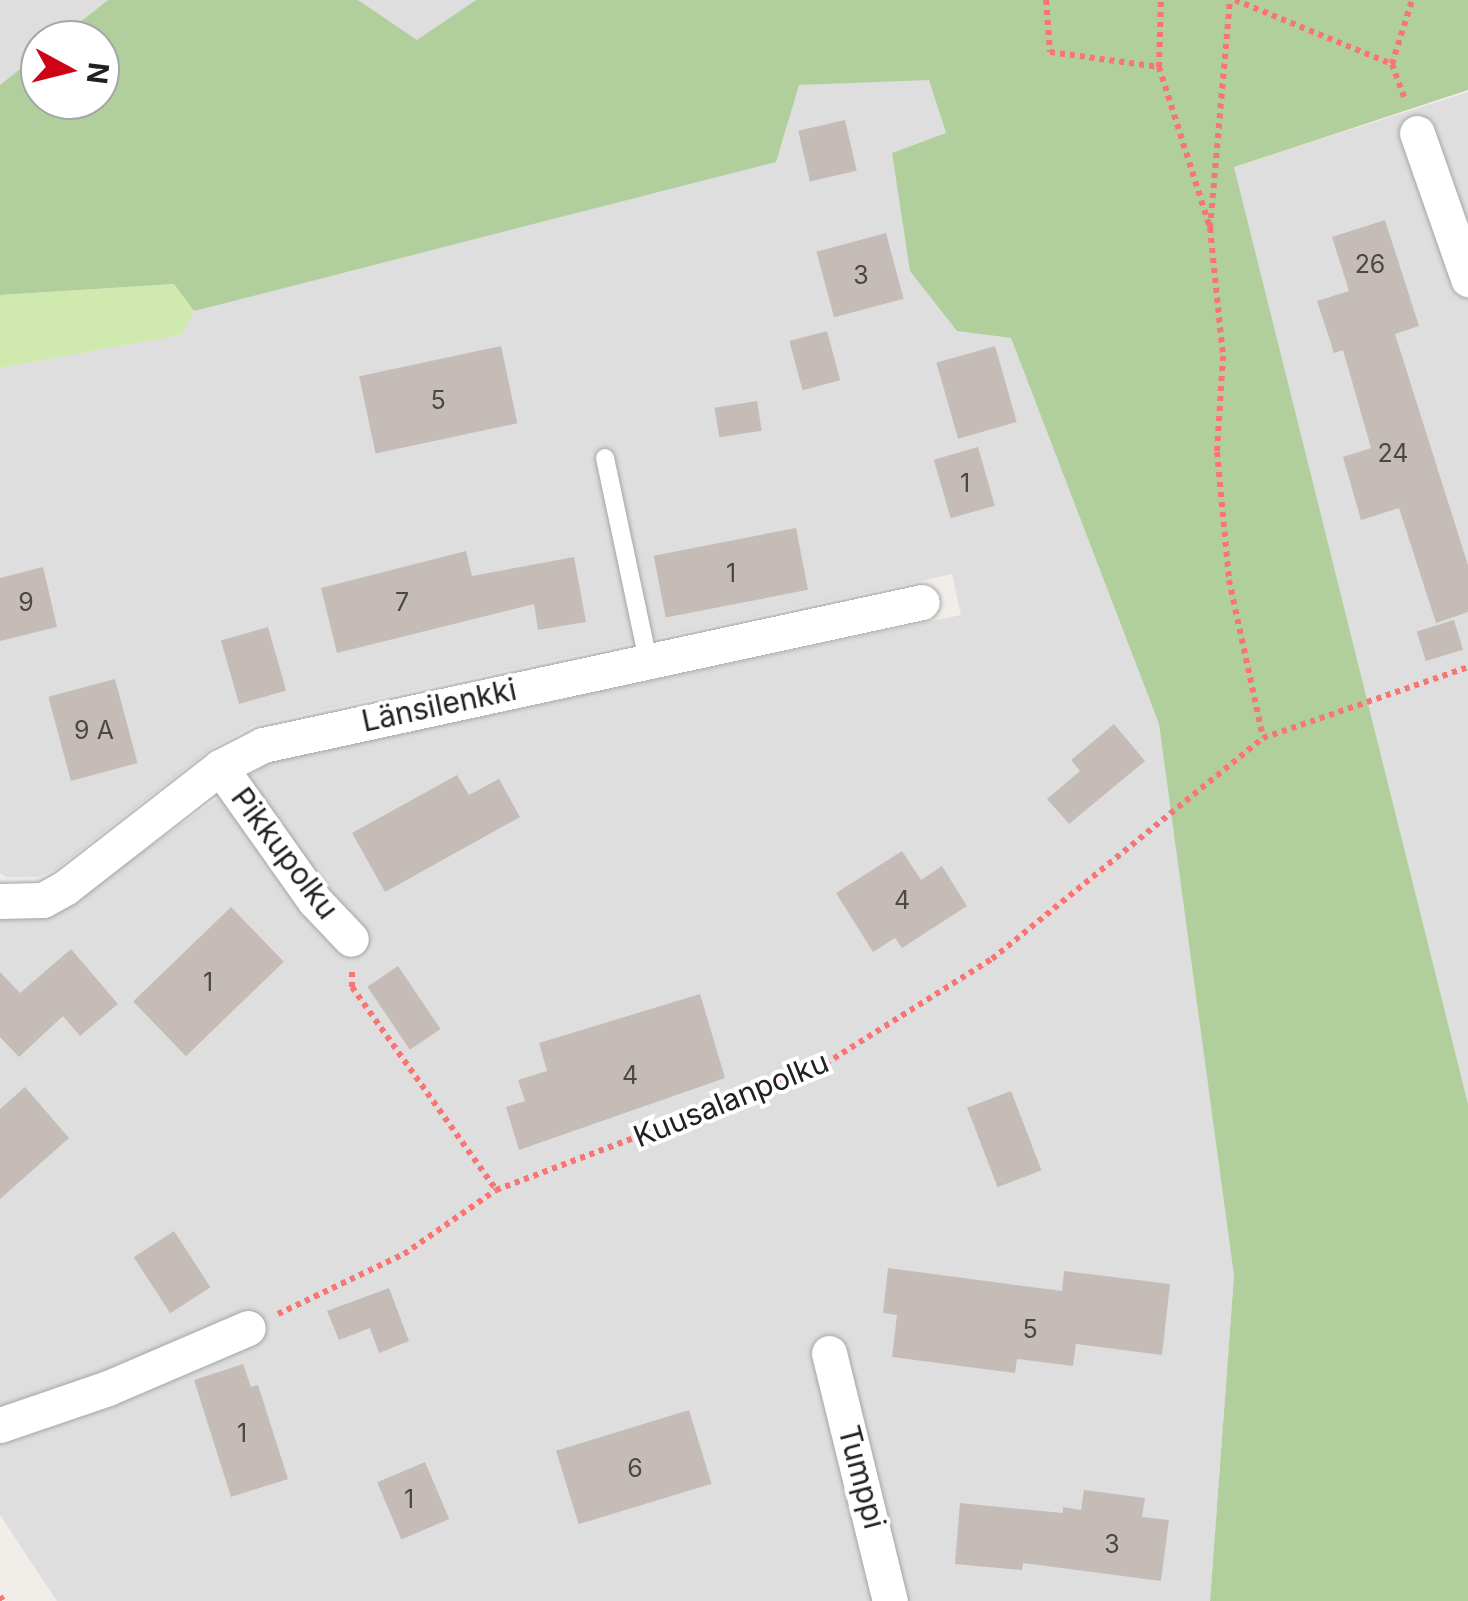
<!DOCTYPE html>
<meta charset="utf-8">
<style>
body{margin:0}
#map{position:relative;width:1468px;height:1601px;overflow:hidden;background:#f1ede8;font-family:Inter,sans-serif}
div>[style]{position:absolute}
.residential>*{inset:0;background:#dfdede}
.grass>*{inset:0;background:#d0e9af}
.forest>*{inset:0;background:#b0cf9d}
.building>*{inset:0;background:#c6bcb7;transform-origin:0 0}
.path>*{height:6px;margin-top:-3px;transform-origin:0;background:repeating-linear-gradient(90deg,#f77572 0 5px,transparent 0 10px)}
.roads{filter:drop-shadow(0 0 2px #a5a5a5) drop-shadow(0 0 2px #a5a5a5)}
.lane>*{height:18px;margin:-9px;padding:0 9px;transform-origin:9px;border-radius:9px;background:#fff}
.street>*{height:35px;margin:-17.5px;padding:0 17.5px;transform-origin:17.5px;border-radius:17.5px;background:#fff}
span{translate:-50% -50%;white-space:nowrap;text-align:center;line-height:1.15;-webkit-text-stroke:8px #fff;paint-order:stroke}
.number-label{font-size:25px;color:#4a4846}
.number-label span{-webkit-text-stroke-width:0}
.street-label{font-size:30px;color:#212121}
.north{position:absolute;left:20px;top:20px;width:100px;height:100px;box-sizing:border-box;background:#fff;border:2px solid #a6a6a6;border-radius:50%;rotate:97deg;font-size:28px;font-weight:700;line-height:40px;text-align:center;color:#212121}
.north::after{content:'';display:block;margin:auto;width:35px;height:45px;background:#ce0414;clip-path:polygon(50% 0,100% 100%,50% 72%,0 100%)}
</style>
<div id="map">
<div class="residential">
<i style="clip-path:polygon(0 0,108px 0,57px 40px,40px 40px,40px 53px,0 85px)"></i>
<i style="clip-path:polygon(358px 0,476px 0,417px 41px)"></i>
<i style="clip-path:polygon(929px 79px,946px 133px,957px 331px,1011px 338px,1159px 724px,1234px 1276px,1210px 1601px,57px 1601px,0 1515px,0 918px,49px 918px,269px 762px,961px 615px,952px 574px,254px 725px,212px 748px,56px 869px,38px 877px,6px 877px,0 873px,0 368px,180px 335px,194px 311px,798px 85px)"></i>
<i style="clip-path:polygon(1468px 92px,1468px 1104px,1233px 167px)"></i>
</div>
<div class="grass">
<i style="clip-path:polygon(174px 284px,194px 311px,181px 335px,0 368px,0 295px)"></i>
</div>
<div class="forest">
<i style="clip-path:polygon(108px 0,358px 0,417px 40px,476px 0,1468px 0,1468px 90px,1234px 167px,1468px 1104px,1468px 1601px,1210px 1601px,1234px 1276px,1159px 724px,1011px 338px,957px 331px,910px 271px,892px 153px,946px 133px,929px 80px,799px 85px,776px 162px,194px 311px,174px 284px,0 295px,0 85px,40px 53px,40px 100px,100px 100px,100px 40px,57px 40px)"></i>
</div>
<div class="building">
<i style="left:845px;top:120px;width:52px;height:48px;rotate:77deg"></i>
<i style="clip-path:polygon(1385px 220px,1419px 326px,1395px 334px,1468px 565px,1468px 612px,1436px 623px,1399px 508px,1361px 520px,1343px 457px,1371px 448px,1343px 350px,1334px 353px,1317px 301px,1349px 291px,1332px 237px)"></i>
<i style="left:886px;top:233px;width:68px;height:72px;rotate:75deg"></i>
<i style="left:827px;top:331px;width:51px;height:39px;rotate:75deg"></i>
<i style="left:501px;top:346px;width:79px;height:145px;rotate:78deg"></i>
<i style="left:995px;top:346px;width:79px;height:61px;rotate:74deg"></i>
<i style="left:757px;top:401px;width:30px;height:43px;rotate:81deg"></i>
<i style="left:978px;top:447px;width:61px;height:46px;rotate:74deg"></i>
<i style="left:796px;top:528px;width:63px;height:145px;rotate:79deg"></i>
<i style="clip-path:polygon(466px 551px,472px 576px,574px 557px,586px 622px,538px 630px,534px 604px,337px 653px,321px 588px)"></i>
<i style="clip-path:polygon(43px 567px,57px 627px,0 641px,0 578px)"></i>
<i style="left:1454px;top:620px;width:31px;height:39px;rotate:73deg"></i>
<i style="left:268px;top:627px;width:66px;height:49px;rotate:74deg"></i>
<i style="left:115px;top:679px;width:87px;height:69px;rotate:75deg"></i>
<i style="clip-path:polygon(1114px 724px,1145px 761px,1069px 824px,1047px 799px,1080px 771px,1071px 760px)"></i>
<i style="clip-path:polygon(457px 775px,469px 795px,499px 779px,520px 817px,385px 892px,352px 833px)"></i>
<i style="clip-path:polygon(902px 851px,921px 880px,942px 866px,967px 906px,902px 948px,895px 938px,873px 952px,836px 893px)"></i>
<i style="left:231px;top:907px;width:76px;height:136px;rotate:46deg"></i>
<i style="clip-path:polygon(71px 949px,118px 1004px,80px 1036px,63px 1016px,19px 1057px,0 1037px,0 972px,20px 993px)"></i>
<i style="left:398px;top:966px;width:76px;height:37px;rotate:56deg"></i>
<i style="clip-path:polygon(700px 994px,725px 1078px,519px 1150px,506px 1107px,525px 1101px,518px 1080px,547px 1071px,539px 1043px)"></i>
<i style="clip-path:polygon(25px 1087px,69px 1138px,0 1199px,0 1109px)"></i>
<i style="left:1011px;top:1091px;width:85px;height:47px;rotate:69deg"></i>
<i style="left:174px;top:1231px;width:67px;height:48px;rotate:57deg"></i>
<i style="clip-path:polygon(888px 1268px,1062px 1291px,1064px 1271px,1170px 1284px,1162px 1355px,1076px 1344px,1073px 1366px,1017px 1359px,1015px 1373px,892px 1357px,897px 1315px,883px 1313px)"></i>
<i style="clip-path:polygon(389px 1288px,409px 1341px,379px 1353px,370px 1328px,339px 1340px,327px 1311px)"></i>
<i style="clip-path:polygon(243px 1364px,251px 1387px,258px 1385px,288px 1479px,231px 1497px,194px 1380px)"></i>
<i style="left:689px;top:1410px;width:77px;height:139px;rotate:73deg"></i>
<i style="left:425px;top:1462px;width:62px;height:52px;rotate:67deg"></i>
<i style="clip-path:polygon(1084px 1490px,1145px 1498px,1142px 1517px,1169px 1520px,1161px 1581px,1023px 1563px,1022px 1570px,955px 1564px,960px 1503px,1063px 1513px,1063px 1507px,1081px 1510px)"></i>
</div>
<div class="path">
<i style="left:1046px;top:0;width:52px;rotate:85.6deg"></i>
<i style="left:1050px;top:52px;width:110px;rotate:7.8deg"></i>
<i style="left:1159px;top:67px;width:67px;rotate:-88.3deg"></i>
<i style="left:1235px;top:0;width:170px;rotate:22.2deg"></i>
<i style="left:1392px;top:64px;width:37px;rotate:70deg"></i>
<i style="left:1392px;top:64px;width:67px;rotate:-72.6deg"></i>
<i style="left:1159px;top:67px;width:169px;rotate:72.4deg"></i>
<i style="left:1210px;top:228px;width:229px;rotate:-85deg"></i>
<i style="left:1210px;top:228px;width:129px;rotate:84.2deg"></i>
<i style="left:1223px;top:356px;width:96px;rotate:93.6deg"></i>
<i style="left:1217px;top:452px;width:129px;rotate:84.6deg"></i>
<i style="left:1229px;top:580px;width:161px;rotate:77.8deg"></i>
<i style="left:352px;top:972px;width:15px;rotate:90deg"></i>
<i style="left:352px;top:987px;width:249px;rotate:54.6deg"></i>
<i style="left:278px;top:1314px;width:140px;rotate:-25.5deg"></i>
<i style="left:404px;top:1254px;width:112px;rotate:-34.8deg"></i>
<i style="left:496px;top:1190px;width:343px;rotate:-20.7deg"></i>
<i style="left:817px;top:1069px;width:207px;rotate:-32.2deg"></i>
<i style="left:992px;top:959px;width:350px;rotate:-39.2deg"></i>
<i style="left:1263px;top:738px;width:217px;rotate:-19.1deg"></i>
<i style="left:0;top:1596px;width:6px;rotate:59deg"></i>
</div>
<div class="roads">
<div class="lane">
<i style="left:605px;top:458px;width:208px;rotate:78deg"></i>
</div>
<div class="street">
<i style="left:1417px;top:133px;width:155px;rotate:70.7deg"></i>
<i style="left:220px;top:767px;width:164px;rotate:54.7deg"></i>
<i style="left:315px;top:901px;width:52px;rotate:46.5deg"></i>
<i style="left:0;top:901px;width:43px;rotate:-1.3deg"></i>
<i style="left:43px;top:900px;width:26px;rotate:-29deg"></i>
<i style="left:66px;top:887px;width:195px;rotate:-37.9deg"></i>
<i style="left:220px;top:767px;width:48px;rotate:-27.1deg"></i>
<i style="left:263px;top:745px;width:674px;rotate:-12.24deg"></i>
<i style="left:829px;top:1353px;width:255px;rotate:76.2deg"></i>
<i style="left:0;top:1425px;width:114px;rotate:-18.9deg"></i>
<i style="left:108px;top:1388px;width:152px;rotate:-23.2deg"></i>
</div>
</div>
<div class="number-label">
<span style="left:1370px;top:264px">26</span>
<span style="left:861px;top:275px">3</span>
<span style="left:438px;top:400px">5</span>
<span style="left:1393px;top:453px">24</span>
<span style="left:965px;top:483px">1</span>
<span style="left:731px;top:573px">1</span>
<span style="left:26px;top:602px">9</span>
<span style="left:402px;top:602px">7</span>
<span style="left:94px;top:730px">9 A</span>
<span style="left:902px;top:900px">4</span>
<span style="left:208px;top:982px">1</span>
<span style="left:630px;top:1075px">4</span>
<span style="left:1030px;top:1329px">5</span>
<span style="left:242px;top:1433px">1</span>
<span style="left:635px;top:1468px">6</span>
<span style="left:409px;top:1499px">1</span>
<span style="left:1112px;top:1544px">3</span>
</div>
<div class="street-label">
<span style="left:439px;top:705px;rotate:-12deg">Länsilenkki</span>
<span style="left:285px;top:853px;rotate:53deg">Pikkupolku</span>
<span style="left:731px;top:1099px;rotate:-22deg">Kuusalanpolku</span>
<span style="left:862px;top:1477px;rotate:75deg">Tumppi</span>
</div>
<div class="north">N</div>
</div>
